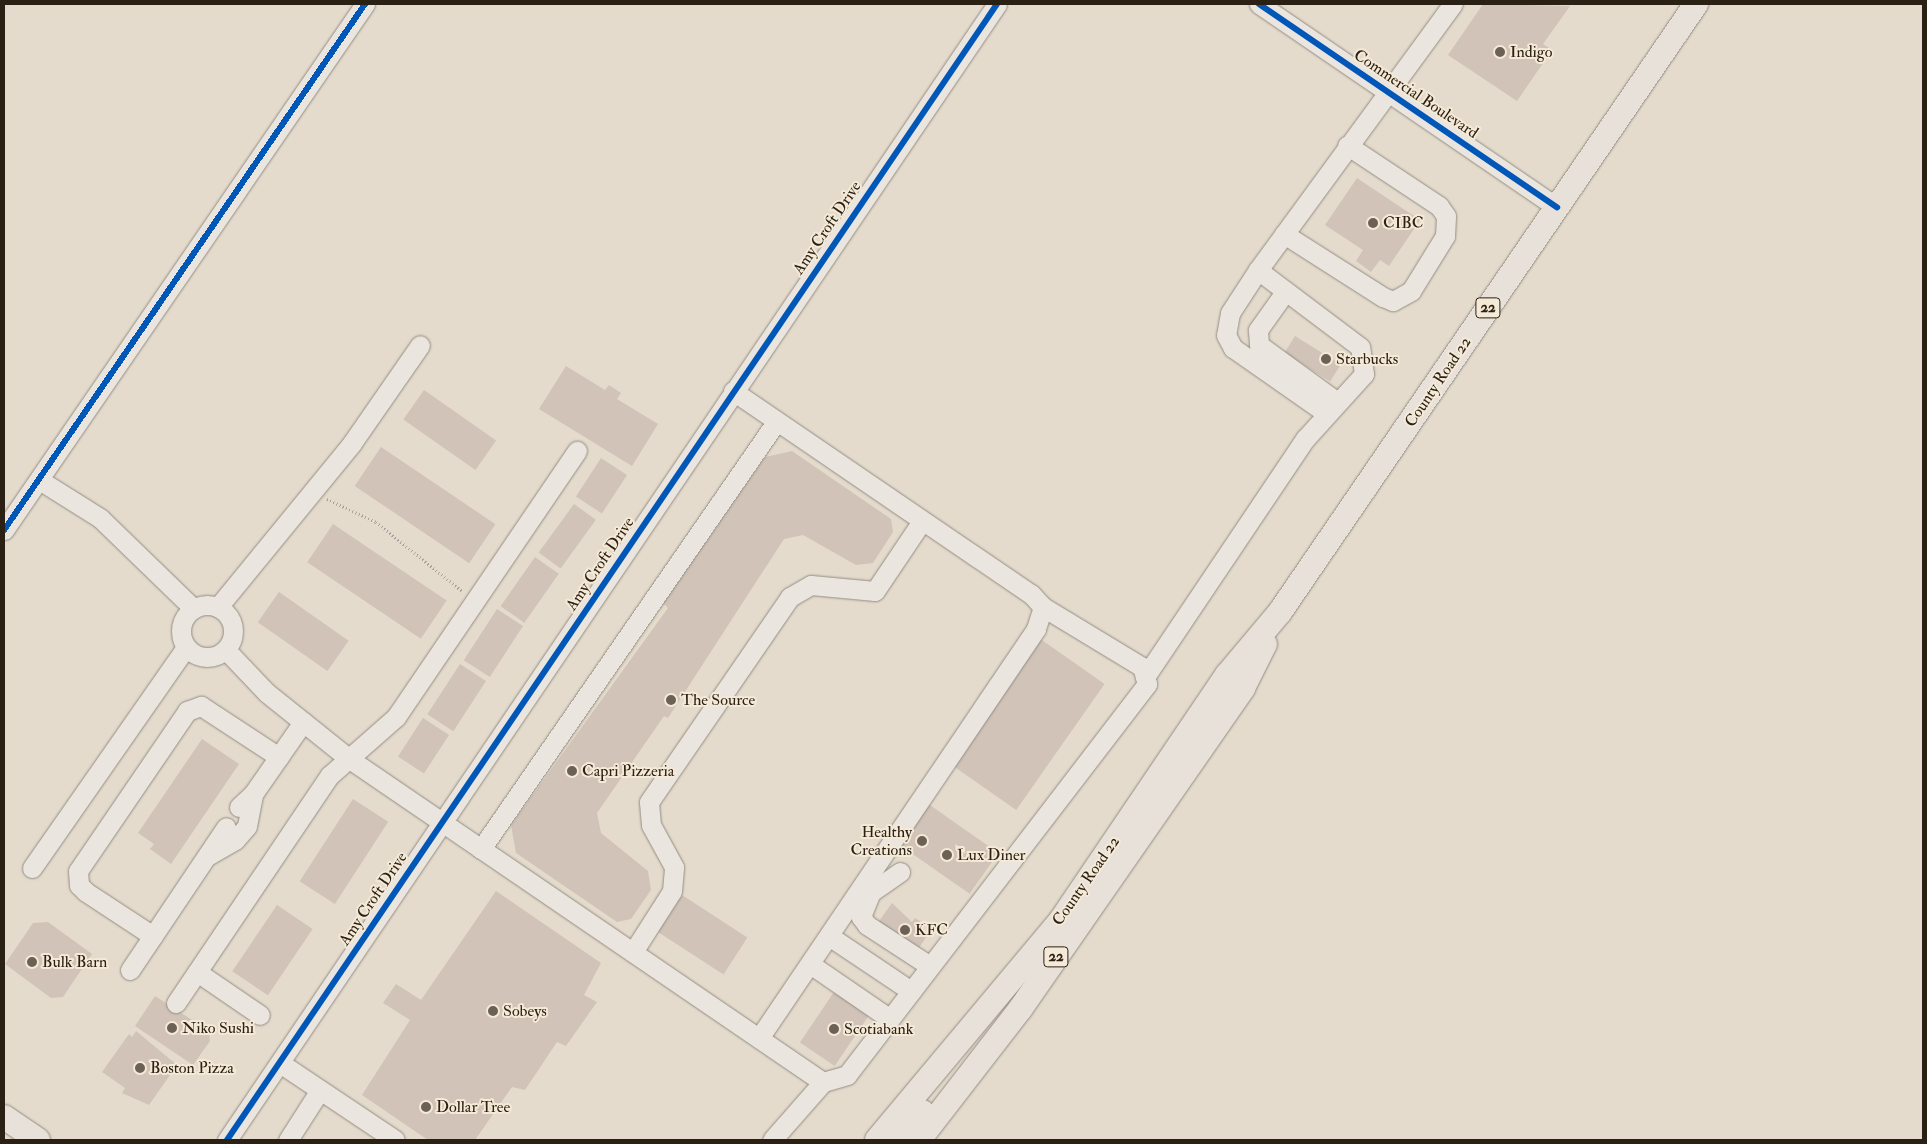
<!DOCTYPE html>
<style>
body{margin:0}
#map{position:relative;width:1927px;height:1144px;overflow:hidden;background:#e4dbcc;font-family:"IM FELL Double Pica",serif}
div>[style]{position:absolute}
.building>*{inset:0;background:#d1c3b7;transform-origin:0 0}
.path>*{height:2.5px;margin-top:-1.25px;transform-origin:0;background:repeating-linear-gradient(90deg,#a6a19b 0 1px,transparent 0 3.5px)}
.roads{filter:drop-shadow(0 0 1px #948d84) drop-shadow(0 0 1px #948d84)}
.minor>*{height:19px;margin:-9.5px;padding:0 9.5px;transform-origin:9.5px;border-radius:9.5px;background:#eae5de}
.minor>.ring{margin:-9.5px;padding:0;box-sizing:content-box;background:none;border:19px solid #eae5de;border-radius:50%}
.major>*{height:24px;margin:-12px;padding:0 12px;transform-origin:12px;border-radius:12px;background:#e7e1d9}
.cycleway>*{height:6px;margin:-3px;padding:0 3px;transform-origin:3px;border-radius:3px;background:#0057b8}
.dots>*{width:14px;height:14px;translate:-50% -50%;box-sizing:border-box;border:2px solid #f5e9d7;border-radius:50%}
span{translate:-50% -50%;white-space:nowrap;text-align:center;line-height:1.15;-webkit-text-stroke:4px #f5e9d7;paint-order:stroke}
.shield-label span{padding:1px 4px;background:#f5e9d7;border:1px solid;border-radius:4px;-webkit-text-stroke-width:0}
.shield-label{font-size:15px;color:#2a2014;font-weight:700}
.poi-label{font-size:16px;color:#2a2014}
.left{translate:0 -50%;text-align:left}
.right{translate:-100% -50%;text-align:right}
.street-label{font-size:16px;color:#2a2014}
.frame{position:absolute;inset:0;border:5px solid #2a2014;pointer-events:none}
</style>
<div id="map">
<div class="building">
<i style="clip-path:polygon(1483px 4px,1570px 6px,1543px 44px,1552px 50px,1517px 101px,1448px 55px)"></i>
<i style="clip-path:polygon(1357px 178px,1420px 220px,1389px 266px,1380px 260px,1371px 272px,1356px 261px,1363px 250px,1325px 225px)"></i>
<i style="left:1295px;top:336px;width:54px;height:20px;rotate:32deg"></i>
<i style="clip-path:polygon(566px 366px,605px 390px,609px 385px,621px 393px,617px 399px,658px 424px,632px 466px,539px 409px)"></i>
<i style="left:424px;top:390px;width:88px;height:36px;rotate:35deg"></i>
<i style="left:381px;top:447px;width:138px;height:47px;rotate:34deg"></i>
<i style="clip-path:polygon(792px 451px,891px 519px,893px 532px,873px 563px,856px 565px,803px 535px,784px 539px,668px 718px,664px 716px,597px 813px,601px 833px,648px 871px,651px 890px,631px 919px,617px 922px,516px 853px,511px 825px,668px 608px,663px 603px,765px 457px)"></i>
<i style="left:601px;top:458px;width:31px;height:46px;rotate:33deg"></i>
<i style="left:574px;top:504px;width:27px;height:60px;rotate:36deg"></i>
<i style="left:333px;top:524px;width:137px;height:46px;rotate:34deg"></i>
<i style="left:535px;top:557px;width:29px;height:60px;rotate:35deg"></i>
<i style="left:279px;top:592px;width:85px;height:37px;rotate:35deg"></i>
<i style="left:497px;top:609px;width:31px;height:61px;rotate:33deg"></i>
<i style="left:1039px;top:638px;width:80px;height:154px;rotate:35deg"></i>
<i style="left:460px;top:664px;width:31px;height:60px;rotate:33deg"></i>
<i style="left:423px;top:718px;width:31px;height:46px;rotate:33deg"></i>
<i style="clip-path:polygon(202px 739px,239px 764px,171px 864px,150px 849px,154px 844px,138px 833px)"></i>
<i style="left:353px;top:799px;width:42px;height:98px;rotate:33deg"></i>
<i style="left:927px;top:803px;width:87px;height:50px;rotate:35deg"></i>
<i style="clip-path:polygon(496px 891px,601px 963px,584px 995px,597px 1002px,566px 1046px,557px 1042px,525px 1090px,512px 1087px,475px 1140px,428px 1140px,362px 1095px,410px 1020px,383px 1003px,396px 984px,421px 1000px)"></i>
<i style="left:682px;top:895px;width:78px;height:44px;rotate:33deg"></i>
<i style="clip-path:polygon(892px 903px,912px 922px,915px 918px,921px 922px,918px 927px,928px 934px,917px 951px,877px 924px)"></i>
<i style="left:277px;top:905px;width:43px;height:80px;rotate:34deg"></i>
<i style="clip-path:polygon(48px 922px,92px 954px,63px 997px,51px 998px,5px 964px,33px 923px)"></i>
<i style="left:834px;top:992px;width:42px;height:61px;rotate:34deg"></i>
<i style="clip-path:polygon(155px 996px,209px 1031px,210px 1041px,193px 1065px,135px 1026px)"></i>
<i style="clip-path:polygon(136px 1031px,177px 1065px,149px 1105px,122px 1093px,125px 1088px,102px 1072px,129px 1034px,132px 1037px)"></i>
</div>
<div class="path">
<i style="left:327px;top:499px;width:54px;rotate:25.1deg"></i>
<i style="left:376px;top:522px;width:110px;rotate:38.7deg"></i>
</div>
<div class="roads">
<div class="minor">
<i style="left:1259px;top:4px;width:361px;rotate:34.3deg"></i>
<i style="left:1284px;top:234px;width:117px;rotate:32.5deg"></i>
<i style="left:1383px;top:297px;width:11px;rotate:22deg"></i>
<i style="left:1393px;top:301px;width:21px;rotate:-29deg"></i>
<i style="left:1411px;top:291px;width:65px;rotate:-58.3deg"></i>
<i style="left:1445px;top:236px;width:20px;rotate:-87deg"></i>
<i style="left:1446px;top:216px;width:12px;rotate:-125deg"></i>
<i style="left:1439px;top:206px;width:110px;rotate:-146.5deg"></i>
<i style="left:1258px;top:270px;width:51px;rotate:123.1deg"></i>
<i style="left:1230px;top:313px;width:22px;rotate:100deg"></i>
<i style="left:1226px;top:335px;width:15px;rotate:62deg"></i>
<i style="left:1233px;top:348px;width:113px;rotate:35deg"></i>
<i style="left:1285px;top:292px;width:47px;rotate:125.4deg"></i>
<i style="left:1258px;top:330px;width:15px;rotate:86deg"></i>
<i style="left:1259px;top:345px;width:95px;rotate:36deg"></i>
<i style="left:733px;top:391px;width:361px;rotate:34.3deg"></i>
<i style="left:1031px;top:594px;width:18px;rotate:47deg"></i>
<i style="left:1043px;top:607px;width:23px;rotate:108deg"></i>
<i style="left:1036px;top:629px;width:494px;rotate:124.1deg"></i>
<i style="left:41px;top:481px;width:70px;rotate:32.1deg"></i>
<i style="left:100px;top:518px;width:129px;rotate:44.1deg"></i>
<i style="left:4px;top:530px;width:638px;rotate:-55.54deg"></i>
<i class="ring" style="left:181px;top:605px;width:33px;height:33px"></i>
<i style="left:218px;top:607px;width:212px;rotate:-50.7deg"></i>
<i style="left:352px;top:443px;width:119px;rotate:-55.2deg"></i>
<i style="left:226px;top:650px;width:59px;rotate:46.4deg"></i>
<i style="left:267px;top:693px;width:104px;rotate:38.7deg"></i>
<i style="left:348px;top:758px;width:575px;rotate:34.3deg"></i>
<i style="left:823px;top:1082px;width:77px;rotate:131.3deg"></i>
<i style="left:1145px;top:677px;width:287px;rotate:-56.1deg"></i>
<i style="left:1305px;top:439px;width:88px;rotate:-47.8deg"></i>
<i style="left:1364px;top:374px;width:27px;rotate:-98deg"></i>
<i style="left:1360px;top:347px;width:128px;rotate:-143deg"></i>
<i style="left:1258px;top:270px;width:330px;rotate:-53.8deg"></i>
<i style="left:239px;top:807px;width:19px;rotate:-43deg"></i>
<i style="left:253px;top:794px;width:88px;rotate:-55.2deg"></i>
<i style="left:481px;top:849px;width:519px;rotate:-55.36deg"></i>
<i style="left:209px;top:855px;width:30px;rotate:-30deg"></i>
<i style="left:235px;top:840px;width:18px;rotate:-49deg"></i>
<i style="left:247px;top:826px;width:33px;rotate:-79deg"></i>
<i style="left:32px;top:868px;width:269px;rotate:-55.1deg"></i>
<i style="left:900px;top:872px;width:35px;rotate:145deg"></i>
<i style="left:871px;top:892px;width:27px;rotate:112deg"></i>
<i style="left:861px;top:917px;width:10px;rotate:53deg"></i>
<i style="left:867px;top:925px;width:75px;rotate:33.1deg"></i>
<i style="left:153px;top:936px;width:80px;rotate:-146.7deg"></i>
<i style="left:86px;top:892px;width:10px;rotate:-135deg"></i>
<i style="left:79px;top:885px;width:14px;rotate:-94deg"></i>
<i style="left:78px;top:871px;width:194px;rotate:-55.7deg"></i>
<i style="left:187px;top:711px;width:15px;rotate:-20deg"></i>
<i style="left:201px;top:706px;width:93px;rotate:33.2deg"></i>
<i style="left:829px;top:936px;width:99px;rotate:33.9deg"></i>
<i style="left:633px;top:952px;width:72px;rotate:-57.4deg"></i>
<i style="left:672px;top:891px;width:24px;rotate:-85deg"></i>
<i style="left:674px;top:867px;width:48px;rotate:-118.7deg"></i>
<i style="left:651px;top:825px;width:23px;rotate:-95deg"></i>
<i style="left:649px;top:802px;width:249px;rotate:-55.5deg"></i>
<i style="left:790px;top:597px;width:24px;rotate:-30deg"></i>
<i style="left:811px;top:585px;width:64px;rotate:5.4deg"></i>
<i style="left:875px;top:591px;width:84px;rotate:-56.1deg"></i>
<i style="left:810px;top:964px;width:97px;rotate:34.5deg"></i>
<i style="left:130px;top:970px;width:172px;rotate:-56.1deg"></i>
<i style="left:197px;top:972px;width:76px;rotate:34.3deg"></i>
<i style="left:176px;top:1003px;width:275px;rotate:-56deg"></i>
<i style="left:330px;top:775px;width:88px;rotate:-41.3deg"></i>
<i style="left:396px;top:717px;width:322px;rotate:-55.8deg"></i>
<i style="left:280px;top:1063px;width:138px;rotate:33.8deg"></i>
<i style="left:823px;top:1082px;width:25px;rotate:-16deg"></i>
<i style="left:847px;top:1075px;width:493px;rotate:-52.5deg"></i>
<i style="left:1147px;top:684px;width:18px;rotate:-106deg"></i>
<i style="left:1142px;top:667px;width:116px;rotate:-148.8deg"></i>
<i style="left:227px;top:1140px;width:1372px;rotate:-55.87deg"></i>
<i style="left:288px;top:1140px;width:59px;rotate:-57.4deg"></i>
</div>
<div class="major">
<i style="left:4px;top:1117px;width:41px;rotate:34.1deg"></i>
<i style="left:877px;top:1140px;width:287px;rotate:-50.1deg"></i>
<i style="left:1061px;top:920px;width:296px;rotate:-55.9deg"></i>
<i style="left:1227px;top:675px;width:82px;rotate:-49.9deg"></i>
<i style="left:1280px;top:612px;width:737px;rotate:-55.62deg"></i>
<i style="left:900px;top:1140px;width:36px;rotate:-51deg"></i>
<i style="left:919px;top:1140px;width:167px;rotate:-52.3deg"></i>
<i style="left:1021px;top:1008px;width:389px;rotate:-55.2deg"></i>
<i style="left:1243px;top:688px;width:49px;rotate:-63.4deg"></i>
</div>
</div>
<div class="cycleway">
<i style="left:1259px;top:4px;width:361px;rotate:34.3deg"></i>
<i style="left:4px;top:530px;width:638px;rotate:-55.54deg"></i>
<i style="left:227px;top:1140px;width:1372px;rotate:-55.87deg"></i>
</div>
<div class="dots">
<i style="left:1500px;top:52px;background:#6b6154"></i>
<i style="left:1373px;top:223px;background:#6b6154"></i>
<i style="left:1326px;top:359px;background:#6b6154"></i>
<i style="left:671px;top:700px;background:#6b6154"></i>
<i style="left:572px;top:771px;background:#6b6154"></i>
<i style="left:922px;top:841px;background:#6b6154"></i>
<i style="left:947px;top:855px;background:#6b6154"></i>
<i style="left:905px;top:930px;background:#6b6154"></i>
<i style="left:32px;top:962px;background:#6b6154"></i>
<i style="left:493px;top:1011px;background:#6b6154"></i>
<i style="left:172px;top:1028px;background:#6b6154"></i>
<i style="left:834px;top:1029px;background:#6b6154"></i>
<i style="left:140px;top:1068px;background:#6b6154"></i>
<i style="left:426px;top:1107px;background:#6b6154"></i>
</div>
<div class="shield-label">
<span style="left:1488px;top:308px">22</span>
<span style="left:1056px;top:957px">22</span>
</div>
<div class="poi-label">
<span class="left" style="left:1510px;top:52px">Indigo</span>
<span class="left" style="left:1383px;top:223px">CIBC</span>
<span class="left" style="left:1336px;top:359px">Starbucks</span>
<span class="left" style="left:681px;top:700px">The Source</span>
<span class="left" style="left:582px;top:771px">Capri Pizzeria</span>
<span class="right" style="left:912px;top:841px">Healthy<br>Creations</span>
<span class="left" style="left:957px;top:855px">Lux Diner</span>
<span class="left" style="left:915px;top:930px">KFC</span>
<span class="left" style="left:42px;top:962px">Bulk Barn</span>
<span class="left" style="left:503px;top:1011px">Sobeys</span>
<span class="left" style="left:182px;top:1028px">Niko Sushi</span>
<span class="left" style="left:844px;top:1029px">Scotiabank</span>
<span class="left" style="left:150px;top:1068px">Boston Pizza</span>
<span class="left" style="left:436px;top:1107px">Dollar Tree</span>
</div>
<div class="street-label">
<span style="left:1416px;top:94px;rotate:34deg">Commercial Boulevard</span>
<span style="left:827px;top:228px;rotate:-56deg">Amy Croft Drive</span>
<span style="left:1438px;top:382px;rotate:-56deg">County Road 22</span>
<span style="left:600px;top:564px;rotate:-56deg">Amy Croft Drive</span>
<span style="left:1086px;top:881px;rotate:-55deg">County Road 22</span>
<span style="left:373px;top:899px;rotate:-56deg">Amy Croft Drive</span>
</div>
<div class="frame"></div>
</div>
